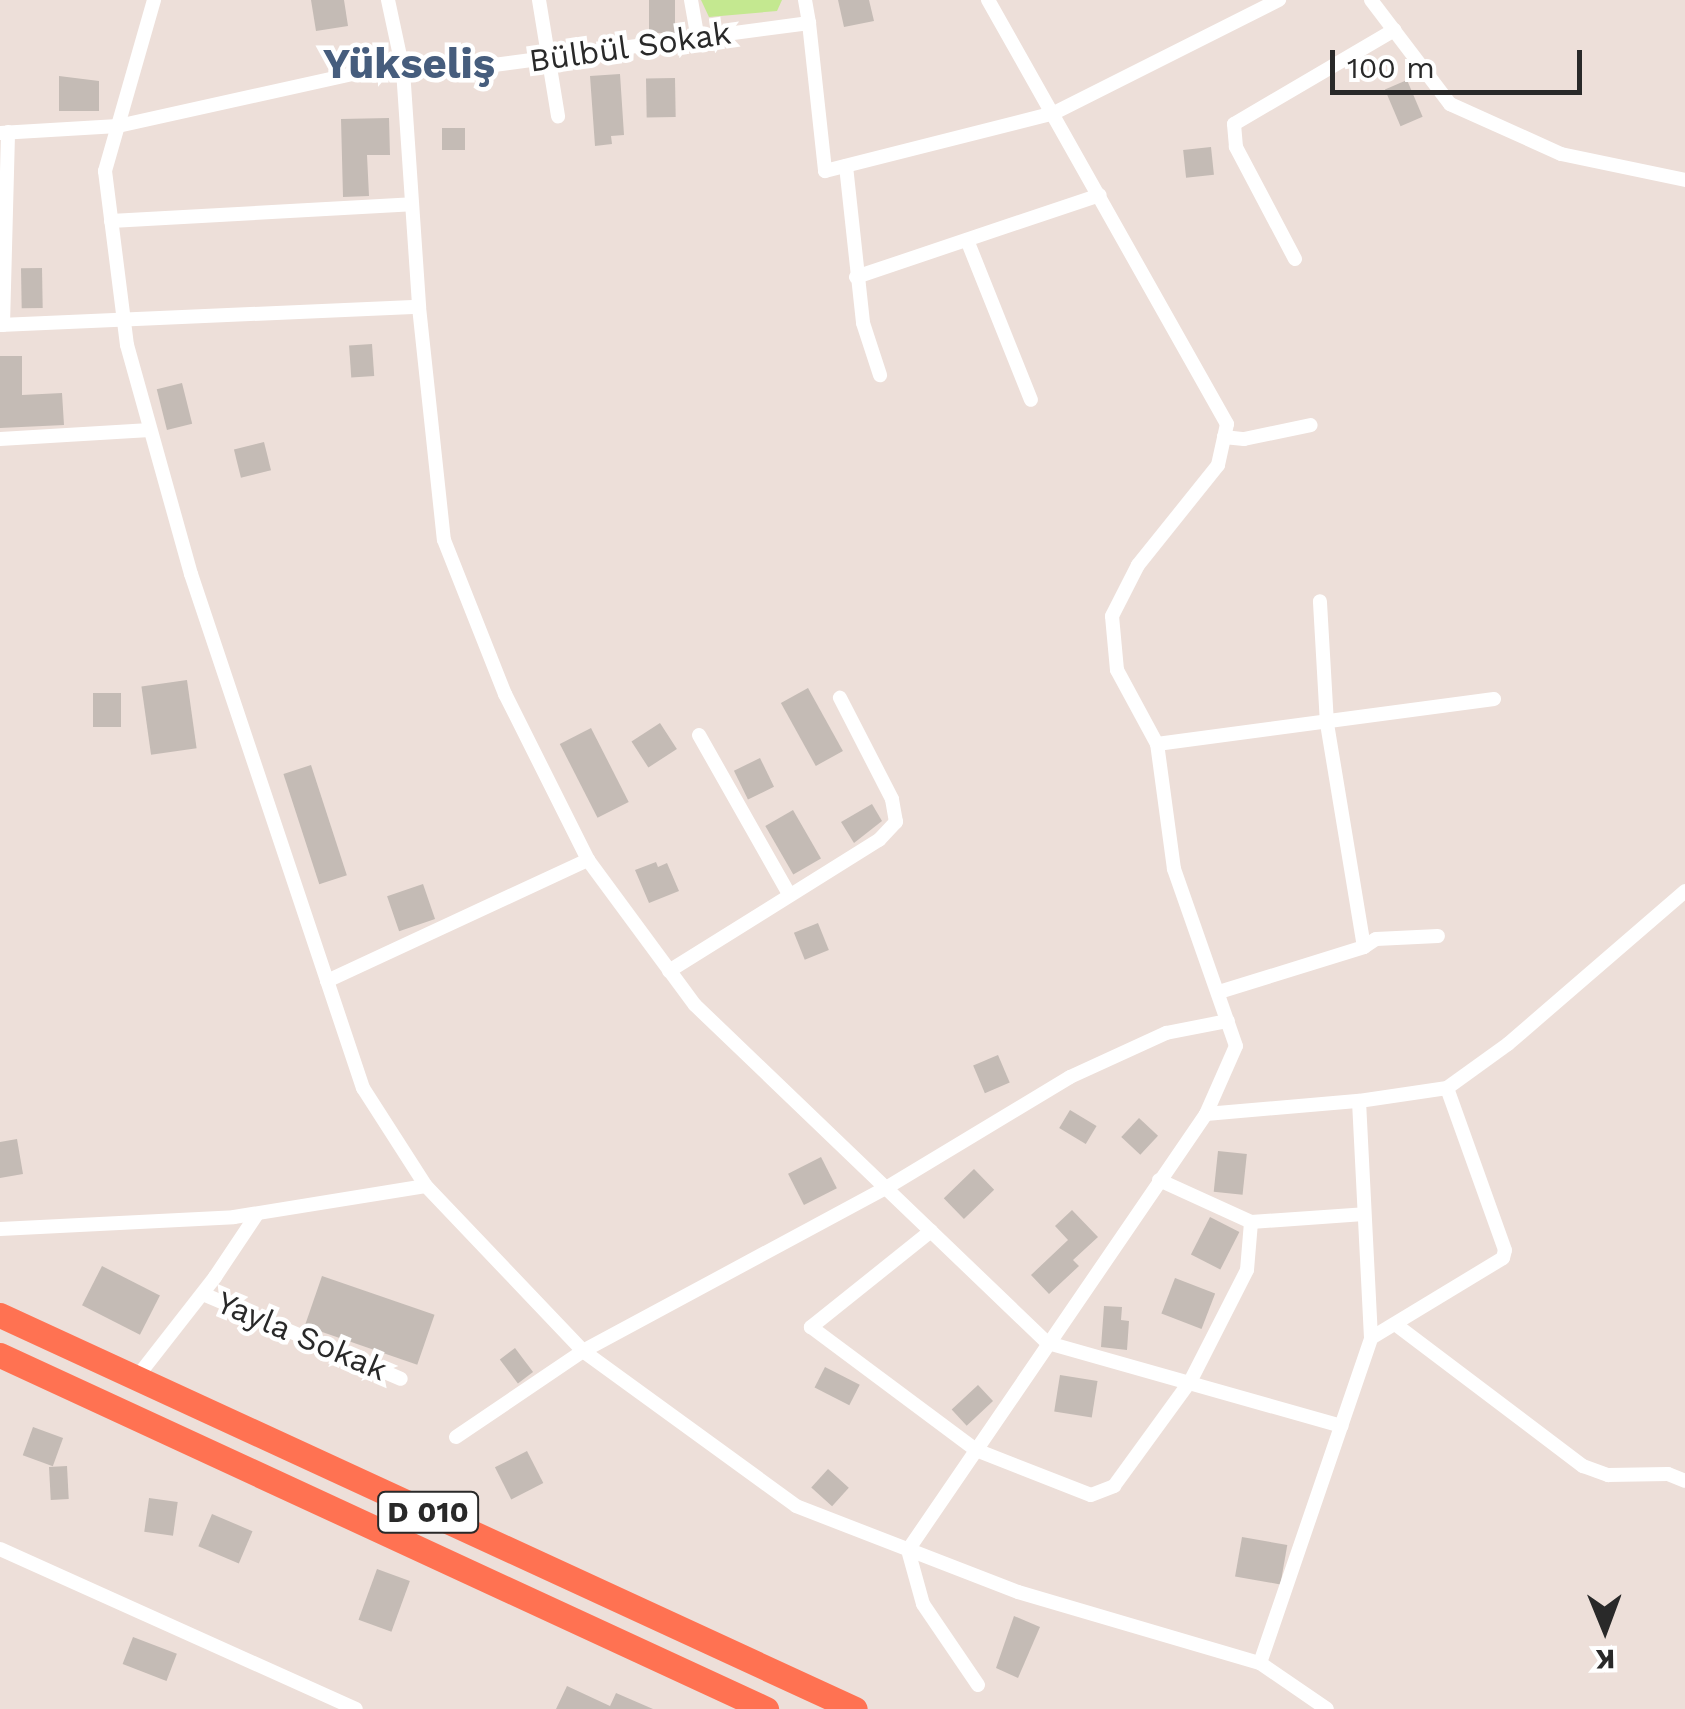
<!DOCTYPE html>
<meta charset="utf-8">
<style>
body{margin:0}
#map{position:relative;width:1685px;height:1709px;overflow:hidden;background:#eddfd9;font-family:"Work Sans",sans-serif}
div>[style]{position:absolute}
.green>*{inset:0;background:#c4e890}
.building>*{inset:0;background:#c4bbb5;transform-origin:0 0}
.street>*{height:14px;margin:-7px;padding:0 7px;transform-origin:7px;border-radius:7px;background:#fff}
.highway>*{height:25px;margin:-12.5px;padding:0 12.5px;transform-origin:12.5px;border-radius:12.5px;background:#ff7252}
span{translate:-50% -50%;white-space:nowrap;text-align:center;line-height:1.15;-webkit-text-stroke:9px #fff;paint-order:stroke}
.shield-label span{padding:2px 8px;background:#fff;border:2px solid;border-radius:8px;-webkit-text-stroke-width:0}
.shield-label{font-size:30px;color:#292929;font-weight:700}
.street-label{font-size:32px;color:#292929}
.district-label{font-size:42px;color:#465d7d;font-weight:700}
.north{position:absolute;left:1555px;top:1579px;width:100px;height:100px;-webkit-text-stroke:8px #fff;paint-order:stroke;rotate:179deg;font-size:28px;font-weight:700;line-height:40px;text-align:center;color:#292929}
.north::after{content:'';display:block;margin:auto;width:35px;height:45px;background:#292929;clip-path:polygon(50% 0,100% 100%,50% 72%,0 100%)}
.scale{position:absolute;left:1330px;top:50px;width:252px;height:45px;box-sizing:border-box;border:5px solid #292929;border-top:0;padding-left:12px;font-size:30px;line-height:35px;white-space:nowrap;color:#292929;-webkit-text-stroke:8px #fff;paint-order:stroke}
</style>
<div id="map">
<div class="green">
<i style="clip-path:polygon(701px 0,782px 0,777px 11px,709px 17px)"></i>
</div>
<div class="building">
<i style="clip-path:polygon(311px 0,344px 0,348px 26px,316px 31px)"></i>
<i style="left:649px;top:0;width:26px;height:33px"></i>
<i style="clip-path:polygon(838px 0,869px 0,874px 21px,844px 27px)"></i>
<i style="clip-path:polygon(620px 74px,624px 135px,611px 136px,612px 144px,595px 146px,590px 76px)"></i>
<i style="clip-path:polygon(59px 76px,99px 81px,99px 111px,59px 111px)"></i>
<i style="left:675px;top:78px;width:39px;height:29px;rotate:89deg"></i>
<i style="left:1407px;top:80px;width:40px;height:24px;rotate:67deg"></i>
<i style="clip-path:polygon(389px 118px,390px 155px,367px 155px,369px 196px,343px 197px,341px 119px)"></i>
<i style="left:442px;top:128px;width:23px;height:22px"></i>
<i style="left:1211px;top:147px;width:28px;height:28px;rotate:84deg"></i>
<i style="left:42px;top:268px;width:40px;height:21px;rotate:89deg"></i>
<i style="left:372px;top:344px;width:32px;height:23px;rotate:86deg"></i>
<i style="clip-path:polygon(0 356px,22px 356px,22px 395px,62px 393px,64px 425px,0 428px)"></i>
<i style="left:182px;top:383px;width:42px;height:26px;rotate:76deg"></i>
<i style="left:264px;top:442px;width:29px;height:31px;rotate:76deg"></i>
<i style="left:187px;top:680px;width:69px;height:46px;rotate:82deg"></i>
<i style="left:808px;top:688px;width:72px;height:31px;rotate:61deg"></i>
<i style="left:93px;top:693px;width:28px;height:34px"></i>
<i style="left:660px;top:723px;width:31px;height:34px;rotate:57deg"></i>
<i style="left:591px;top:728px;width:83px;height:35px;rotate:63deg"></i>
<i style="left:760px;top:758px;width:32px;height:29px;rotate:64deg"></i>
<i style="left:311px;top:765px;width:116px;height:29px;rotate:72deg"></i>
<i style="clip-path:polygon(872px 804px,882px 821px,854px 843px,841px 822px)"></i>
<i style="left:793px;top:810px;width:56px;height:32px;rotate:60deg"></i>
<i style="clip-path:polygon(656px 862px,658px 867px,667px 863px,679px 891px,649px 903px,635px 870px)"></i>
<i style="left:423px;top:884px;width:37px;height:38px;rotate:71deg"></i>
<i style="left:818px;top:923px;width:29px;height:26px;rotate:68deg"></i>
<i style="left:998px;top:1055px;width:30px;height:27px;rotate:67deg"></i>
<i style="left:1070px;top:1110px;width:31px;height:21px;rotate:31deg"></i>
<i style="left:1139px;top:1118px;width:26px;height:26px;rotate:43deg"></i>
<i style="clip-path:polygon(17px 1139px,23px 1174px,0 1178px,0 1142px)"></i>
<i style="left:1218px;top:1151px;width:29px;height:41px;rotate:6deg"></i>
<i style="left:821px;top:1157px;width:35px;height:37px;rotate:63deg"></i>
<i style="left:974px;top:1169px;width:29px;height:42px;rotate:46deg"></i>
<i style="clip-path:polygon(1072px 1210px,1098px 1237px,1073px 1260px,1079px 1266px,1049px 1294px,1031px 1275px,1068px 1240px,1055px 1226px)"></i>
<i style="left:1210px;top:1217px;width:33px;height:42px;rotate:27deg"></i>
<i style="left:102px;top:1266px;width:65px;height:44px;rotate:27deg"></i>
<i style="left:322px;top:1276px;width:119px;height:53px;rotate:19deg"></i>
<i style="left:1175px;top:1278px;width:43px;height:38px;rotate:21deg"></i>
<i style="clip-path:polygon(1104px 1306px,1122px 1307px,1121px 1320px,1129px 1321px,1127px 1350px,1101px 1347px)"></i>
<i style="left:515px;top:1348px;width:30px;height:19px;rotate:53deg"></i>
<i style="left:825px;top:1367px;width:39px;height:23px;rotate:27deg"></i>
<i style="left:1060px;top:1375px;width:38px;height:37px;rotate:9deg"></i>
<i style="left:978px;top:1385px;width:22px;height:36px;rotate:47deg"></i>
<i style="left:33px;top:1427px;width:32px;height:30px;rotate:20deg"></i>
<i style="left:527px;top:1451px;width:36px;height:36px;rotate:63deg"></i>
<i style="left:67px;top:1466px;width:33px;height:18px;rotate:87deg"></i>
<i style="left:828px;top:1469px;width:28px;height:25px;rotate:42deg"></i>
<i style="left:149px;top:1498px;width:29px;height:34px;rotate:8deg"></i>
<i style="left:212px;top:1514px;width:44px;height:35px;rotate:23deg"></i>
<i style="left:1242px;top:1537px;width:46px;height:40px;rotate:10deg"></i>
<i style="left:377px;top:1569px;width:35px;height:54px;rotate:20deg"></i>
<i style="clip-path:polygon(1014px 1616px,1040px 1627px,1018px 1678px,996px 1668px)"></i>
<i style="left:133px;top:1637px;width:47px;height:29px;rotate:21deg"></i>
<i style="clip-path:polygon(567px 1686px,610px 1706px,616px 1693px,653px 1709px,556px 1709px)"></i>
</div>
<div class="street">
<i style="left:154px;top:0;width:178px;rotate:106deg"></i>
<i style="left:105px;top:171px;width:175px;rotate:82.8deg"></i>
<i style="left:127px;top:345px;width:238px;rotate:74.4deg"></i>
<i style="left:191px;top:574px;width:542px;rotate:71.5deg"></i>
<i style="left:363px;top:1088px;width:117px;rotate:57.3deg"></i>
<i style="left:426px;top:1186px;width:228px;rotate:46.4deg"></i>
<i style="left:583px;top:1351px;width:263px;rotate:36deg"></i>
<i style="left:796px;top:1506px;width:238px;rotate:21.2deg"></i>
<i style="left:1018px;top:1592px;width:252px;rotate:16.4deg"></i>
<i style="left:1260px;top:1663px;width:81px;rotate:34.5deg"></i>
<i style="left:388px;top:0;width:72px;rotate:77.9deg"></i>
<i style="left:403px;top:70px;width:238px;rotate:86.1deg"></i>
<i style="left:419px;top:307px;width:234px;rotate:83.9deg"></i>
<i style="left:444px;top:540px;width:166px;rotate:68.4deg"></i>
<i style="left:505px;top:694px;width:186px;rotate:63.4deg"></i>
<i style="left:588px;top:860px;width:180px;rotate:53.6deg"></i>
<i style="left:695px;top:1005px;width:489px;rotate:43.8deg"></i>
<i style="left:1048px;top:1343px;width:305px;rotate:15.8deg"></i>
<i style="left:539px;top:0;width:118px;rotate:80.7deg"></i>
<i style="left:691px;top:0;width:39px;rotate:80deg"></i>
<i style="left:805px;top:0;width:23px;rotate:80deg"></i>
<i style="left:1371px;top:0;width:131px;rotate:52.8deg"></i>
<i style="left:1450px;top:104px;width:122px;rotate:24.2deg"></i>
<i style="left:1561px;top:154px;width:127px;rotate:11.8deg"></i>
<i style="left:0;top:133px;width:118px;rotate:-3.4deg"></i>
<i style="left:118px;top:126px;width:245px;rotate:-12.5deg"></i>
<i style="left:357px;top:73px;width:137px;rotate:-3.3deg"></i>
<i style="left:494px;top:65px;width:318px;rotate:-7.6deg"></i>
<i style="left:809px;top:23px;width:149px;rotate:83.8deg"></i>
<i style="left:825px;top:171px;width:236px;rotate:-14.2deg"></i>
<i style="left:1054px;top:113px;width:252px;rotate:-26.7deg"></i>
<i style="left:846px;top:166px;width:158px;rotate:83.8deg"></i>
<i style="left:863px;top:323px;width:55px;rotate:71.9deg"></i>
<i style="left:111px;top:221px;width:301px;rotate:-3.2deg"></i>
<i style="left:967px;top:240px;width:172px;rotate:68.2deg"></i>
<i style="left:1295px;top:259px;width:127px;rotate:-117.8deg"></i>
<i style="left:1236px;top:147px;width:23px;rotate:-95deg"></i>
<i style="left:1234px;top:124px;width:186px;rotate:-30.4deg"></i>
<i style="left:856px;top:277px;width:257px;rotate:-18.6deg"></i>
<i style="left:0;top:325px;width:419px;rotate:-2.5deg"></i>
<i style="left:3px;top:325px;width:193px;rotate:-88.5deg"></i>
<i style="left:1224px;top:437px;width:20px;rotate:6deg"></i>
<i style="left:1244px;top:439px;width:68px;rotate:-11.8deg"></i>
<i style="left:0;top:439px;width:150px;rotate:-3.4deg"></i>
<i style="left:699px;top:735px;width:183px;rotate:60.5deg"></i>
<i style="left:1157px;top:744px;width:340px;rotate:-7.6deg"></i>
<i style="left:1364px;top:947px;width:14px;rotate:-34deg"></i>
<i style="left:1376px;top:939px;width:62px;rotate:-2.8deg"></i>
<i style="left:669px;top:971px;width:248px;rotate:-32deg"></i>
<i style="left:879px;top:840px;width:25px;rotate:-47deg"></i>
<i style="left:896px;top:822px;width:23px;rotate:-100deg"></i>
<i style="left:892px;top:799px;width:114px;rotate:-117.2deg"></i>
<i style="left:327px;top:981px;width:288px;rotate:-24.9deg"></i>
<i style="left:1219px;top:992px;width:152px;rotate:-17.2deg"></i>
<i style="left:1364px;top:947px;width:226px;rotate:-99.4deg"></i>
<i style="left:1327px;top:724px;width:123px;rotate:-93.3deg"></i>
<i style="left:1206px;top:1114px;width:154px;rotate:-4.9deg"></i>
<i style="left:1359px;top:1101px;width:89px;rotate:-8.4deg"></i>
<i style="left:1447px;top:1088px;width:75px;rotate:-35.8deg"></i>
<i style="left:1508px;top:1044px;width:234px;rotate:-40.8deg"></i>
<i style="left:1159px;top:1180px;width:101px;rotate:24.5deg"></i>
<i style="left:1251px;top:1222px;width:113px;rotate:-4deg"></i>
<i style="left:0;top:1229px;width:234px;rotate:-2.9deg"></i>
<i style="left:234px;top:1217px;width:194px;rotate:-9.2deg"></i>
<i style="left:931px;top:1231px;width:154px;rotate:141.3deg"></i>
<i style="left:811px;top:1327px;width:206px;rotate:36.7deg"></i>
<i style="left:976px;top:1450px;width:123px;rotate:21.4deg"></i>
<i style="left:1091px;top:1495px;width:25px;rotate:-21deg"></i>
<i style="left:1114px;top:1486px;width:131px;rotate:-54deg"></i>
<i style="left:1191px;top:1380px;width:123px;rotate:-63deg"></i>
<i style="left:1247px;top:1270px;width:48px;rotate:-85.2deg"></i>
<i style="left:203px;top:1294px;width:215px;rotate:23.2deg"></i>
<i style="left:1395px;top:1324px;width:236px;rotate:37.1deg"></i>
<i style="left:1583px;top:1466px;width:27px;rotate:20deg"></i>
<i style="left:1608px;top:1475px;width:60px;rotate:-1deg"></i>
<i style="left:1668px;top:1474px;width:18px;rotate:22deg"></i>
<i style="left:1371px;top:1338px;width:154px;rotate:-31.2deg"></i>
<i style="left:1503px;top:1258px;width:8px;rotate:-76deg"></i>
<i style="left:1505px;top:1250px;width:172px;rotate:-109.7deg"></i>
<i style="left:137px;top:1377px;width:127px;rotate:-52deg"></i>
<i style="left:215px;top:1277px;width:76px;rotate:-56.3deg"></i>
<i style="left:456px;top:1437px;width:153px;rotate:-34.1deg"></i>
<i style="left:583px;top:1351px;width:344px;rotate:-28.3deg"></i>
<i style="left:886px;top:1188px;width:215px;rotate:-31.1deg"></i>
<i style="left:1070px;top:1077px;width:106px;rotate:-24.6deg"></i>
<i style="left:1166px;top:1033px;width:63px;rotate:-11deg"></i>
<i style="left:0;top:1549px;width:390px;rotate:24.2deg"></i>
<i style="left:1260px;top:1663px;width:343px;rotate:-71.1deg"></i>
<i style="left:1371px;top:1338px;width:237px;rotate:-92.9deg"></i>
<i style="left:978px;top:1685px;width:98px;rotate:-124.2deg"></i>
<i style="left:923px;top:1604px;width:56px;rotate:-105.5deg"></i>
<i style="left:908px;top:1550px;width:528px;rotate:-55.65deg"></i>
<i style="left:1206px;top:1114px;width:74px;rotate:-66.2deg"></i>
<i style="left:1236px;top:1046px;width:188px;rotate:-109.3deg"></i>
<i style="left:1174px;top:869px;width:126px;rotate:-97.7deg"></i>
<i style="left:1157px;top:744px;width:84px;rotate:-118.4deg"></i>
<i style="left:1117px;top:670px;width:54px;rotate:-95.3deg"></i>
<i style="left:1112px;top:616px;width:57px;rotate:-63deg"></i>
<i style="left:1138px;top:565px;width:128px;rotate:-51.3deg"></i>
<i style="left:1218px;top:465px;width:42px;rotate:-77.6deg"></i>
<i style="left:1227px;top:424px;width:487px;rotate:-119.4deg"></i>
</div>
<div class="highway">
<i style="left:0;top:1315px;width:941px;rotate:24.74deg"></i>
<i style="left:0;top:1355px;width:844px;rotate:24.8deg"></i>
</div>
<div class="shield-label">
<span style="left:428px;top:1512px">D 010</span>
</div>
<div class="street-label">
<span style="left:630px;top:47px;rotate:-8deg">Bülbül Sokak</span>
<span style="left:302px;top:1336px;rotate:23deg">Yayla Sokak</span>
</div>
<div class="district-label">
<span style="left:409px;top:64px">Yükseliş</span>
</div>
<div class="north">K</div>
<div class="scale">100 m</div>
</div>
